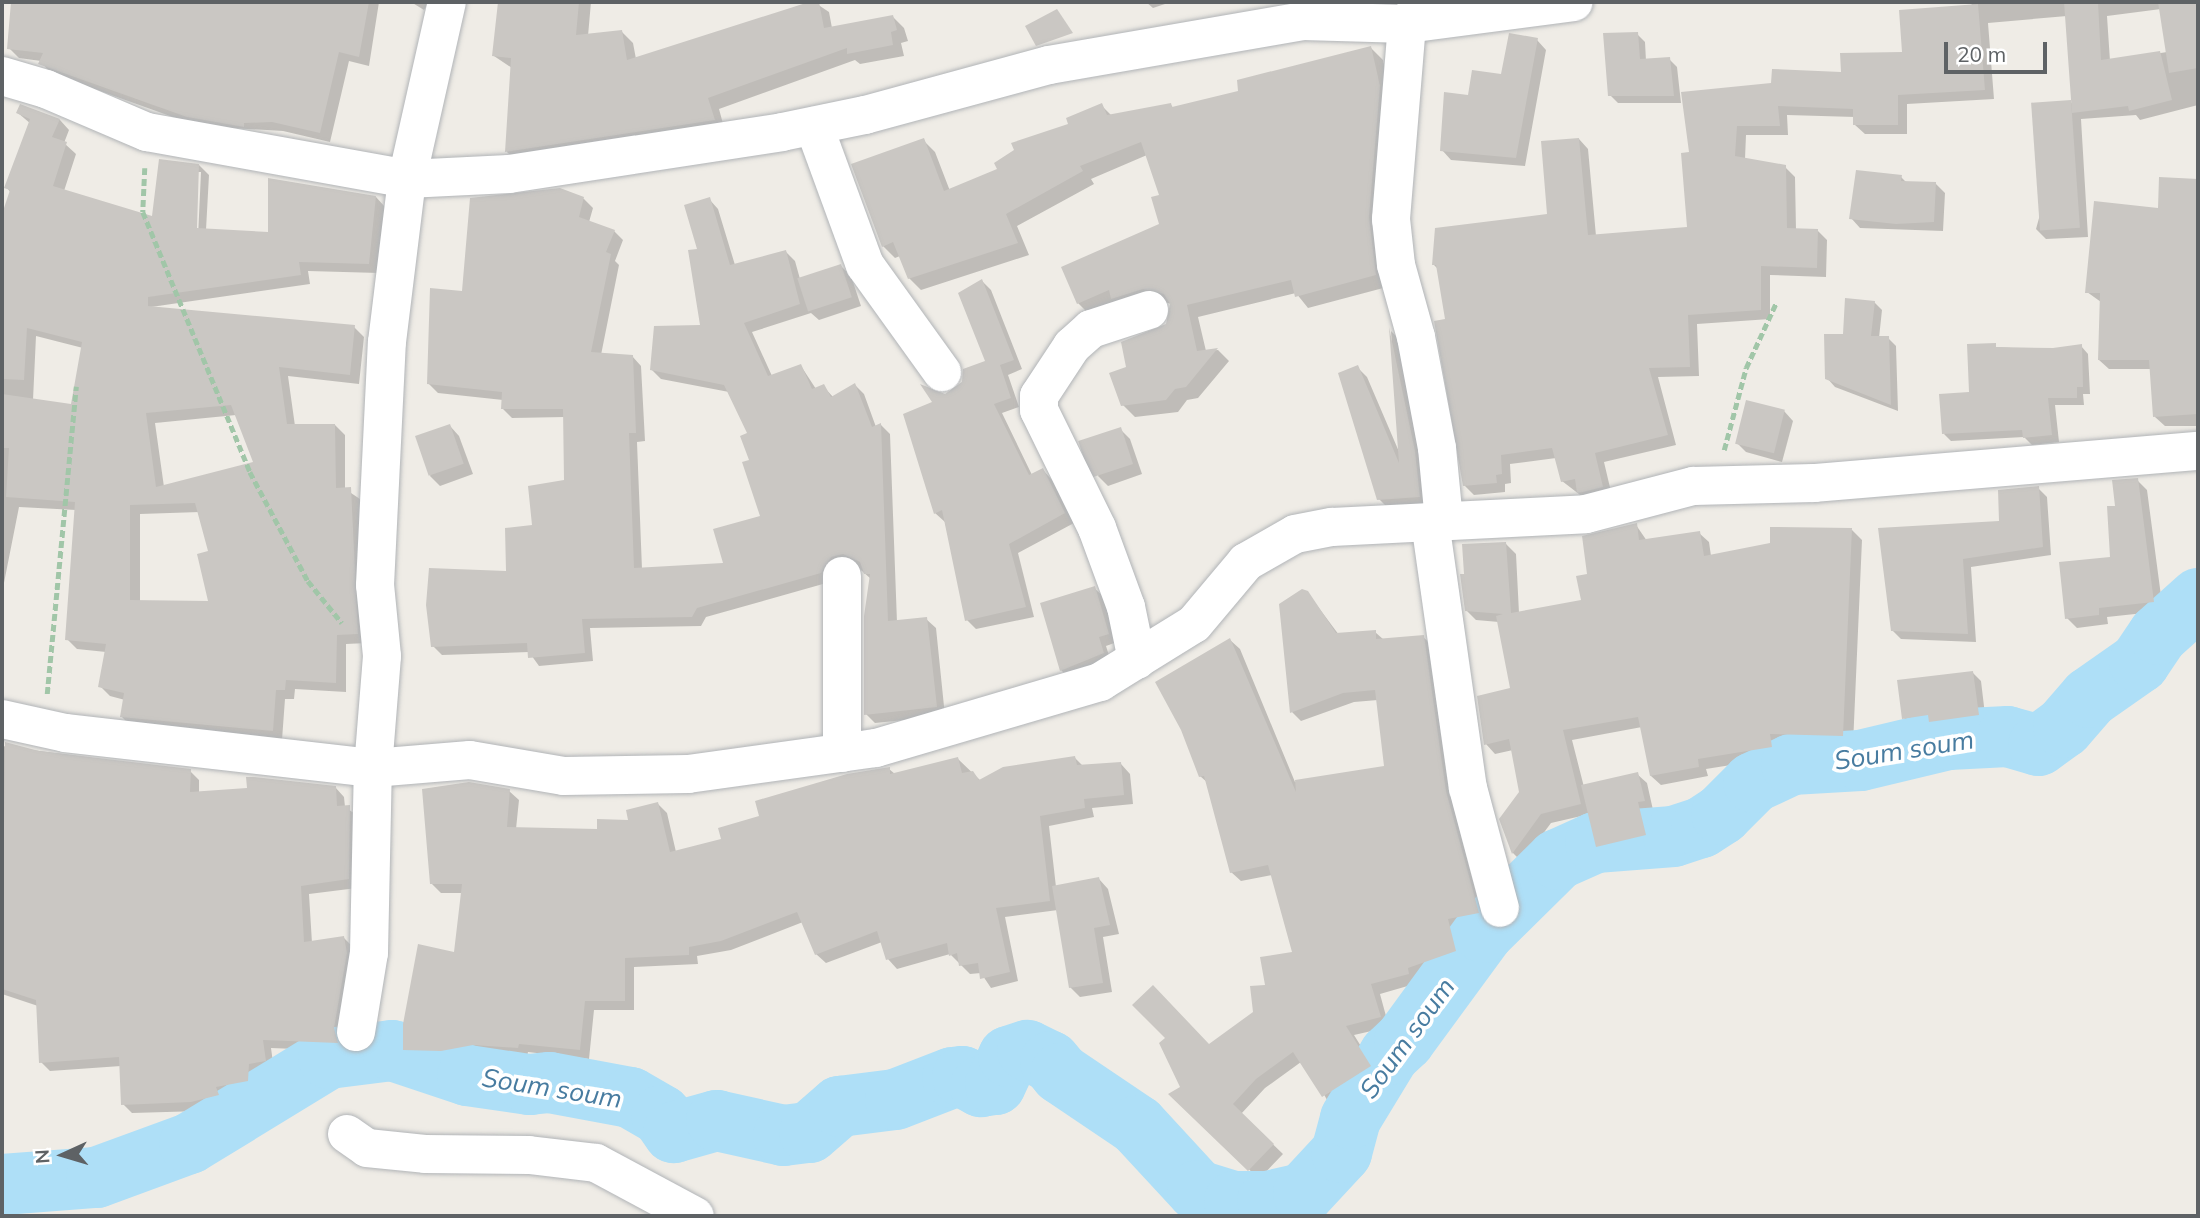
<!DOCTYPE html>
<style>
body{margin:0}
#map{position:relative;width:2200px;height:1218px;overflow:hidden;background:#efece6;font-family:Mulish,sans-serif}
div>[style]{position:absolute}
.shadow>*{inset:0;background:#0003;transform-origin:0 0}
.river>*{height:61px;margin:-30.5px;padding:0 30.5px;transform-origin:30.5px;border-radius:30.5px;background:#aedff7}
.building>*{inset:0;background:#cac7c3;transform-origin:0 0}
.path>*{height:4.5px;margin-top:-2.25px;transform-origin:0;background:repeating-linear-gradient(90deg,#a1c6a8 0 7px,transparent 0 10.5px)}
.roads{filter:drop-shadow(0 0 2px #b1b4b7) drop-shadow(0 0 2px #b1b4b7)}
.minor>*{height:38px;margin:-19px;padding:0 19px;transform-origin:19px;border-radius:19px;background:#fff}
span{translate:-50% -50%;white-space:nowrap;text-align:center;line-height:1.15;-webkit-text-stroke:7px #fff;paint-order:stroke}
.water-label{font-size:26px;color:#487ca0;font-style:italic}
.frame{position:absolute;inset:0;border:4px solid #5e6265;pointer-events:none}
.north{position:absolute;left:28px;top:1120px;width:70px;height:70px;-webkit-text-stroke:5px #fff;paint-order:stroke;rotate:266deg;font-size:19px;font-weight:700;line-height:28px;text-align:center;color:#5e6265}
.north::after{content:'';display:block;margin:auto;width:24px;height:32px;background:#5e6265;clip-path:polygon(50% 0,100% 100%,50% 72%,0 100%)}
.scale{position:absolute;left:1944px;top:42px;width:103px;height:32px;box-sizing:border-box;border:4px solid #5e6265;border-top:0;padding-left:9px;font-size:21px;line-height:24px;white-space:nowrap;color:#5e6265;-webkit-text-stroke:5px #fff;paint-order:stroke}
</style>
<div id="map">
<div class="shadow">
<i style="clip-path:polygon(13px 2px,379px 2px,369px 66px,349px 61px,330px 142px,283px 131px,198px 126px,50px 73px,41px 61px,19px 58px,9px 48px)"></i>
<i style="clip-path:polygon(411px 2px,429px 2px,424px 10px)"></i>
<i style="clip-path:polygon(500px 2px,591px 2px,588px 36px,622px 32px,633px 43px,636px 59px,814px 2px,829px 12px,832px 28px,893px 17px,904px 28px,908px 41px,901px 43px,904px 56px,860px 64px,855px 60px,719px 109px,725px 131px,518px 163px,507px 152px,512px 68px,494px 56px)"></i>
<i style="clip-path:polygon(1146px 2px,1171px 2px,1153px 8px)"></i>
<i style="clip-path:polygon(1297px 2px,1359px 2px,1357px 11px,1307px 11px)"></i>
<i style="clip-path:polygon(evenodd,1975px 2px,2198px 2px,2198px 105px,2140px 120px,2136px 115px,2081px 119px,2088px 237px,2046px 239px,2036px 229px,2071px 102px,2073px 105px,2067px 16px,1988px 23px,1994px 99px,1907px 104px,1907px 134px,1865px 134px,1855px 125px,1855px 117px,1787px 115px,1788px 135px,1746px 135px,1745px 159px,1785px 167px,1795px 177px,1796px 230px,1817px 230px,1827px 240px,1826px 277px,1770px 275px,1770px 319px,1697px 324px,1699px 376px,1658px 377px,1676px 445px,1604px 462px,1612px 496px,1588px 501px,1562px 481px,1556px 458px,1510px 464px,1511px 483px,1505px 484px,1505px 492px,1474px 495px,1464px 485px,1447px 321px,1439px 270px,1434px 265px,1549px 215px,1579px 139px,1588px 149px,1596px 236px,1689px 229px,1691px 154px,1773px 84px,1842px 74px,1904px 54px,1975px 2px,2161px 9px,2167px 52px,2110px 61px,2107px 16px,2161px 9px)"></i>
<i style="clip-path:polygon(1637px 34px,1645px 42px,1646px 61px,1669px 59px,1677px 67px,1681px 103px,1618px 103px,1610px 95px)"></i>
<i style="clip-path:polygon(1537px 40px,1546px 50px,1525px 166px,1451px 160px,1442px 150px,1469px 97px,1503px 76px)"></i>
<i style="clip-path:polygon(1371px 48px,1383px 60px,1391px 99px,1387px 287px,1308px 308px,1296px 293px,1198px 317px,1206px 351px,1218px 350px,1229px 361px,1198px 398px,1187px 400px,1178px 412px,1135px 417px,1123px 405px,1128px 368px,1167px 325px,1172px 304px,1156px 300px,1090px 315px,1078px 303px,1063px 268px,1161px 225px,1161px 196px,1147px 155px,1091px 179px,1094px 184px,1017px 226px,1029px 255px,921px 290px,909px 278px,900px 256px,895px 258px,883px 246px,853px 165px,923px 140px,935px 152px,950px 191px,1000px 170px,1101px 105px,1112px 116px,1171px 105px,1174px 109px,1240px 92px)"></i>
<i style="clip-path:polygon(evenodd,21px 106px,60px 120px,69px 130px,64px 143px,76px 154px,64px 191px,154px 218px,199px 165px,209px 175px,206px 230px,269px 234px,376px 197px,385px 207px,379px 273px,308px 271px,310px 284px,151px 307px,354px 327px,364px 337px,359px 384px,288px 376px,295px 426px,335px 425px,345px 435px,345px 489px,360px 499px,367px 643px,346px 644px,346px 692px,295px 689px,294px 699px,285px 699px,282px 740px,132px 727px,122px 717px,125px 700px,110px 696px,100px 686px,106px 652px,77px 649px,67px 639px,76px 510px,19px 507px,2px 593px,2px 219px,11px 193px,7px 188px,31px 124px,18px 113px,21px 106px,197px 172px,201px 172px,198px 237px,195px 237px,197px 172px,21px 106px,36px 336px,83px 348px,73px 406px,33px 400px,36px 336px,21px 106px,236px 415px,255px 463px,164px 487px,155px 423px,236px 415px,21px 106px,200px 512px,210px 552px,211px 602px,140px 602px,140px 514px,200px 512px)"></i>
<i style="clip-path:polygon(1901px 177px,1907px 183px,1935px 183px,1945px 193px,1943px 231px,1860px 228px,1851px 218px)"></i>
<i style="clip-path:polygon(2161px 179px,2198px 181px,2198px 426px,2165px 426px,2155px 417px,2152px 369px,2109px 369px,2099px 360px,2101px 302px,2087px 292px,2159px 210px)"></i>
<i style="clip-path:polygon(560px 190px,584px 199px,593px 208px,589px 222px,614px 231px,623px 240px,615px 261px,619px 265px,601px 355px,632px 356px,641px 366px,645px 441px,637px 442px,642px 569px,726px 565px,762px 517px,749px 434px,729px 392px,661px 379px,652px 370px,702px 327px,699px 250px,709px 199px,718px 209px,735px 265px,786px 252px,795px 261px,800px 279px,841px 266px,851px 276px,861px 306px,819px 320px,811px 313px,752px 332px,772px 376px,801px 366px,816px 389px,823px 386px,834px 398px,855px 385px,864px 394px,876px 427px,881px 425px,890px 434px,897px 622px,926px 619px,936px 628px,945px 716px,875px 723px,866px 714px,871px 579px,853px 563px,830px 582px,706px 617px,701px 626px,590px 628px,593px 661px,539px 666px,529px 652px,442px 655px,433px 646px,508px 573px,566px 482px,565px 417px,512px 418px,502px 408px,503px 400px,438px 393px,428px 383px,464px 293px)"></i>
<i style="clip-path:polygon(982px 281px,991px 290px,1022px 369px,1008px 375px,1019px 407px,1002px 413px,1032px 475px,1043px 470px,1052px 480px,1074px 523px,1018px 553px,1034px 617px,976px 629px,967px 620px,945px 522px,935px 513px,945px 396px,987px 362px)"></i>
<i style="clip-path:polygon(1874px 302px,1882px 310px,1879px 338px,1888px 338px,1896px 346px,1898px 411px,1835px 387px,1827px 378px)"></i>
<i style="clip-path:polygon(1391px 331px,1398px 338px,1428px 506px,1388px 508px,1379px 499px,1357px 367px,1367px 377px,1400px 454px)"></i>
<i style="clip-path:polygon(1969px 346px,2053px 350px,2081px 346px,2088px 354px,2090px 394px,2083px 394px,2084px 405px,2055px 405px,2059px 442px,2032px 445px,2024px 437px,1951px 441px,1944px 434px,1971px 394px)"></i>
<i style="clip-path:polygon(1784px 411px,1793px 421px,1782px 462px,1746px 452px,1736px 442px)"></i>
<i style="clip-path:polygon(450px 426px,459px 436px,473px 474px,440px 486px,430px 476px)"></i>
<i style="clip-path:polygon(1120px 429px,1130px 439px,1142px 474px,1108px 486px,1098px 476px)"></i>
<i style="clip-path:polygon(2137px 480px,2147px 490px,2163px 611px,2107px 617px,2108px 624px,2077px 628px,2067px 618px,2112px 558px)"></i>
<i style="clip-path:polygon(2038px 488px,2047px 497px,2051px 555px,1971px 567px,1976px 642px,1901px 639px,1892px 630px,1880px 530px,2001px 523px)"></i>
<i style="clip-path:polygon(1636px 525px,1647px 541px,1699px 533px,1709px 542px,1711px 556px,1852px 530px,1862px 540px,1853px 745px,1779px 743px,1781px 757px,1706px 769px,1708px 776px,1661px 785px,1651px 776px,1642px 727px,1572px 740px,1584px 787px,1637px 774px,1647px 783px,1653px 810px,1647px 812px,1655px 844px,1607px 856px,1597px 846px,1590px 814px,1551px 823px,1522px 862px,1513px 853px,1501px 819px,1521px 792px,1513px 750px,1495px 754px,1486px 744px,1512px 690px,1499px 622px,1476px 620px,1466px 610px,1506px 544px,1516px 554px,1519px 613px,1583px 601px,1589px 575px)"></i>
<i style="clip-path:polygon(1094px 588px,1103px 596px,1117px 642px,1106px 646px,1111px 662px,1070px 679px,1061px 670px)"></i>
<i style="clip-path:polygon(1307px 592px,1339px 635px,1375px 632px,1384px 640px,1423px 637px,1433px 646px,1455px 802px,1487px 922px,1456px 929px,1465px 961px,1416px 978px,1418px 983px,1380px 994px,1389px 1027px,1354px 1035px,1372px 1064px,1323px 1094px,1301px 1062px,1265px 1088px,1241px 1114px,1283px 1154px,1259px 1179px,1171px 1094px,1183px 1087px,1209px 1046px,1255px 1013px,1267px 987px,1294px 954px,1272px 875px,1241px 881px,1231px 872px,1208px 783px,1200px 776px,1230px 640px,1240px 649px,1295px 782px,1386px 768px,1378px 700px,1354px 702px,1301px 721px,1292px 712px)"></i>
<i style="clip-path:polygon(1972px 672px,1981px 681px,1986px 723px,1939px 729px,1933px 723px,1912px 726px,1904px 718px)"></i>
<i style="clip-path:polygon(2px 746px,190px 771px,199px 780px,199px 793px,335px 787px,344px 797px,345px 807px,358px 816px,357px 888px,309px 894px,312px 943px,344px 938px,353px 947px,343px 1038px,345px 1051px,271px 1048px,274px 1070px,257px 1073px,256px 1089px,224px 1095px,227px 1104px,201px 1111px,132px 1113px,123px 1104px,121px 1066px,50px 1071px,41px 1062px,38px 1006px,2px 994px)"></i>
<i style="clip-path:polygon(1075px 758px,1084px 767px,1121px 764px,1130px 774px,1133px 804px,1092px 808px,1094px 817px,1049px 826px,1056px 887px,1099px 879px,1108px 889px,1119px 934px,1103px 937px,1112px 992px,1080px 997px,1070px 987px,1058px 910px,1005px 917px,1018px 981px,991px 988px,981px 973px,970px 974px,950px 954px,897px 969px,888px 959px,882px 942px,826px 963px,816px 954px,803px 922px,731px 950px,697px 956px,698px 964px,634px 967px,634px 1010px,594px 1010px,589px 1059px,528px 1052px,527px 1057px,484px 1054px,452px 1060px,414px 1058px,405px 1049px,455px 954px,463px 893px,441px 893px,431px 883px,509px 791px,519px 800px,516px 829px,598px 831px,630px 822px,658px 804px,667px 813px,676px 852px,724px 841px,761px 817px,889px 769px,895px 774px,958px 759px,981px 781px)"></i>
<i style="left:1374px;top:1067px;width:10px;height:57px;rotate:61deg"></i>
</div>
<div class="river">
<i style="left:2px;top:1184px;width:94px;rotate:-4.3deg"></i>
<i style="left:96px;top:1177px;width:99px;rotate:-20.1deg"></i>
<i style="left:189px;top:1143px;width:163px;rotate:-31.4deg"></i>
<i style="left:328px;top:1058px;width:64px;rotate:-7.1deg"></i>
<i style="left:392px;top:1050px;width:79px;rotate:18.4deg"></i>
<i style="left:467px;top:1075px;width:63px;rotate:8.3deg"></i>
<i style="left:529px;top:1084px;width:20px;rotate:-6deg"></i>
<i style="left:549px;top:1082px;width:82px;rotate:10.5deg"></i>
<i style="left:630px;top:1097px;width:36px;rotate:30deg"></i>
<i style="left:661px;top:1115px;width:21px;rotate:55deg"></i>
<i style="left:673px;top:1132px;width:45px;rotate:-15.6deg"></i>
<i style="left:716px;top:1120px;width:69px;rotate:12.6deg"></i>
<i style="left:783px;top:1135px;width:26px;rotate:-7deg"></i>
<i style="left:809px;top:1132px;width:40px;rotate:-41deg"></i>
<i style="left:839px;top:1106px;width:56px;rotate:-7.1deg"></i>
<i style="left:895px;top:1099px;width:61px;rotate:-21.1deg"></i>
<i style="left:952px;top:1077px;width:10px;rotate:-6deg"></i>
<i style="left:962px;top:1076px;width:21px;rotate:29deg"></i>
<i style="left:980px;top:1086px;width:15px;rotate:-8deg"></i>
<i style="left:995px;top:1084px;width:31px;rotate:-65deg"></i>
<i style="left:1008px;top:1056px;width:20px;rotate:-18deg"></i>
<i style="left:1027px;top:1050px;width:25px;rotate:26deg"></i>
<i style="left:1050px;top:1061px;width:16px;rotate:50deg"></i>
<i style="left:1060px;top:1073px;width:93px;rotate:34deg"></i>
<i style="left:1137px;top:1125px;width:88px;rotate:47.3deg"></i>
<i style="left:1197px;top:1190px;width:39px;rotate:17deg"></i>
<i style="left:1234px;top:1201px;width:33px"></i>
<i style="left:1267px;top:1201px;width:37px;rotate:-13deg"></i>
<i style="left:1303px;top:1193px;width:56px;rotate:-47.2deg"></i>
<i style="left:1341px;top:1152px;width:35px;rotate:-75deg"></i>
<i style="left:1350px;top:1118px;width:75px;rotate:-58.6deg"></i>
<i style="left:1389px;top:1054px;width:21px;rotate:-43deg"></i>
<i style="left:1404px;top:1040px;width:134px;rotate:-53.8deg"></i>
<i style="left:1483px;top:932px;width:104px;rotate:-44.6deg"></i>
<i style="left:1557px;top:859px;width:42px;rotate:-24.1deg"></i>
<i style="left:1595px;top:842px;width:78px;rotate:-4.4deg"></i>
<i style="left:1673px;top:836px;width:29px;rotate:-18deg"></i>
<i style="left:1701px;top:827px;width:24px;rotate:-33deg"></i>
<i style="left:1721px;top:814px;width:45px;rotate:-45deg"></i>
<i style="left:1753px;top:782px;width:42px;rotate:-25.3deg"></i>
<i style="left:1791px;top:764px;width:69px;rotate:-3.3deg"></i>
<i style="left:1860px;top:760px;width:90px;rotate:-13.4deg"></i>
<i style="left:1948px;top:739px;width:59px;rotate:-2.9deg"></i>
<i style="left:2007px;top:736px;width:32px;rotate:16deg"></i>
<i style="left:2038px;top:745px;width:31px;rotate:-36deg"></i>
<i style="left:2063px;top:727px;width:40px;rotate:-49deg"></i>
<i style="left:2089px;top:697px;width:61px;rotate:-35deg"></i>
<i style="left:2139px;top:662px;width:34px;rotate:-56deg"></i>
<i style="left:2158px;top:634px;width:54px;rotate:-42deg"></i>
</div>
<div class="building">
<i style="clip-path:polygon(11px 2px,369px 2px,359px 57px,339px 52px,320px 133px,272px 122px,244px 123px,244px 127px,187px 117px,38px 64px,43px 53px,7px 49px)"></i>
<i style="clip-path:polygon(498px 2px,579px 2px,576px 35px,622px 30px,627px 60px,809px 2px,819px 2px,824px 28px,893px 15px,897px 30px,891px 32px,893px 45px,847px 54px,847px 48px,708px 98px,715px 120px,505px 152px,511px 58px,492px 56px)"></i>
<i style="clip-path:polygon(2064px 2px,2098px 2px,2101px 60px,2160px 51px,2172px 100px,2129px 111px,2128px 106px,2072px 113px)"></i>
<i style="clip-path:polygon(2158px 2px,2198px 2px,2198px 68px,2169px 73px)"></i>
<i style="clip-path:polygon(1978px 4px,1985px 90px,1898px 95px,1898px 125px,1853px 125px,1853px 109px,1778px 106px,1780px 126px,1737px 126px,1735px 156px,1786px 165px,1787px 228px,1818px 229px,1817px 268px,1761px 266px,1761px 310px,1688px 315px,1690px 367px,1649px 368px,1668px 435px,1595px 453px,1603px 487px,1583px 492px,1577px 493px,1575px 479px,1561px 482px,1552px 448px,1501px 455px,1502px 474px,1496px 475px,1497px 483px,1463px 486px,1434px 321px,1445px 319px,1436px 265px,1432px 265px,1435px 228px,1547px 214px,1541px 141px,1579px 138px,1588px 235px,1687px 227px,1681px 153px,1689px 152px,1681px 92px,1771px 83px,1772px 69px,1841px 72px,1840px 53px,1902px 52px,1899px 10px)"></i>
<i style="clip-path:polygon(1057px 9px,1073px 33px,1036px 46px,1025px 26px)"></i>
<i style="clip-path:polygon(1638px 32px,1640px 59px,1670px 57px,1674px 96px,1608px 96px,1603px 33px)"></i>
<i style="clip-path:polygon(1509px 33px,1538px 38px,1516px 158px,1440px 151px,1444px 92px,1468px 95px,1472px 70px,1501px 74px)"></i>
<i style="clip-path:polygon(1371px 46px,1380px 86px,1369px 217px,1376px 275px,1295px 297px,1291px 280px,1187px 305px,1197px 351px,1218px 348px,1186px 387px,1175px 389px,1166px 400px,1121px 406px,1109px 373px,1126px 367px,1121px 342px,1166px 324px,1170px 304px,1164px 294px,1143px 289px,1111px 299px,1109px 290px,1077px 304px,1061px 267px,1159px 224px,1151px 197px,1159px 195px,1141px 142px,1080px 166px,1083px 171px,1006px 214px,1018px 243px,908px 279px,893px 242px,882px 247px,851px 164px,924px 138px,944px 191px,997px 169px,994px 163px,1014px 150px,1011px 143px,1068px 124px,1066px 118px,1102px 103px,1107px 115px,1171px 103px,1172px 107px,1238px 91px,1237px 80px)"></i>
<i style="left:2071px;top:100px;width:128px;height:40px;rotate:86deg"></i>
<i style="clip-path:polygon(evenodd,20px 104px,60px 119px,52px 137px,67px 142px,53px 186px,152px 216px,159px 159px,199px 164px,197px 228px,268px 232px,268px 178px,376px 196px,369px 264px,299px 262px,301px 275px,148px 297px,148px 306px,355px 325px,350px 375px,279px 367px,287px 424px,335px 424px,336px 488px,351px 487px,358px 634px,337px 635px,336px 683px,286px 680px,285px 690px,276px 690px,273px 731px,120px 717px,124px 693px,98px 687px,106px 644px,65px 640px,75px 502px,6px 497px,9px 448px,2px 448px,2px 394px,71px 404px,82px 342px,27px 328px,24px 380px,2px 379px,2px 214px,10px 190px,4px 188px,30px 119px,16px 113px,20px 104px,231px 405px,253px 462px,156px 487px,146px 413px,231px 405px,20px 104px,195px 503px,208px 551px,197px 554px,208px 601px,130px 600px,130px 505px,195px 503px)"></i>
<i style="clip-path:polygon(1856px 170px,1902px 175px,1901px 181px,1936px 182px,1934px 222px,1896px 224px,1849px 219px)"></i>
<i style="clip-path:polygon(2159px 177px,2198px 179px,2198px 414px,2153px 417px,2149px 360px,2098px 360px,2100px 293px,2085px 293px,2094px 201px,2158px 208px)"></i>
<i style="clip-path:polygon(560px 188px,584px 197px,579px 217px,615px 230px,606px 252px,611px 254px,591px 352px,633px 355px,636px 433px,629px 433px,634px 568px,723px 563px,713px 529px,760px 516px,742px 462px,749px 460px,740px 436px,747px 433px,724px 385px,650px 370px,654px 326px,700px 325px,688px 250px,697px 249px,684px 205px,710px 197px,730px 265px,786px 250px,800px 304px,744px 323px,768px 376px,801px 364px,812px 389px,824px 384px,831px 397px,855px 383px,872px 427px,881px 423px,888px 621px,927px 617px,937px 707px,864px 715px,864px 616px,870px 574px,864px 574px,860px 562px,843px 554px,831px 557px,821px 573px,697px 608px,692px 617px,582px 619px,585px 653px,528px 658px,527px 643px,431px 647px,426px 605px,429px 568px,506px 571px,505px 528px,532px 525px,528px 486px,564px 480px,563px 409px,501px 409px,502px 392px,427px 384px,430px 288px,462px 291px,470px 198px)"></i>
<i style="left:841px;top:264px;width:35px;height:46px;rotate:72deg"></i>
<i style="clip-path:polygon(982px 279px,1014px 360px,1000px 365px,1011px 398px,994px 404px,1029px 475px,1043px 468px,1065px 513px,1009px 544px,1026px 607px,965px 621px,942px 510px,934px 514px,903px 414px,932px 402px,920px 384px,945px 394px,962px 382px,963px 369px,985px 361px,958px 293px)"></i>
<i style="clip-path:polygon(1845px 298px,1875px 301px,1871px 336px,1889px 336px,1891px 405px,1825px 379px,1824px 334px,1843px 334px)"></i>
<i style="clip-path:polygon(1389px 327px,1415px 451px,1420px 497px,1377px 500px,1338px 373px,1358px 365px,1399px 463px)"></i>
<i style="clip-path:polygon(1996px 343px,1996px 347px,2053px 348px,2082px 344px,2083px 387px,2077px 387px,2077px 398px,2048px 398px,2052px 435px,2023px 438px,2022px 430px,1942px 434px,1939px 394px,1969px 392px,1967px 344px)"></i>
<i style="left:1746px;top:400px;width:40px;height:45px;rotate:14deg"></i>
<i style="left:450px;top:424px;width:42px;height:37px;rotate:71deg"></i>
<i style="left:1121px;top:427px;width:39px;height:45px;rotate:72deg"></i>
<i style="clip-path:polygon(2138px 478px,2154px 602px,2099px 608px,2099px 615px,2065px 619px,2059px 562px,2110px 557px,2107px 506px,2115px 506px,2112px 480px)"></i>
<i style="clip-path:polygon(2039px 486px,2043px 547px,1963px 559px,1968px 634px,1891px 631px,1878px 528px,1999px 521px,1998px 490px)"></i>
<i style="clip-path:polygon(1637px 523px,1639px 540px,1700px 531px,1704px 556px,1770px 543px,1770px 527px,1852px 528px,1843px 736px,1770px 734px,1772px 747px,1698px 759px,1699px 767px,1650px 776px,1638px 717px,1563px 730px,1581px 804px,1541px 814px,1512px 854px,1499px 819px,1519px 792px,1509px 739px,1484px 745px,1477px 696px,1510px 688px,1496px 616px,1503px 614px,1465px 611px,1460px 574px,1464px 574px,1462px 544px,1506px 542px,1511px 613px,1581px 600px,1576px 576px,1587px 574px,1582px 536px)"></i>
<i style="clip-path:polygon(1095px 586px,1109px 634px,1099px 637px,1104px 653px,1060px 671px,1040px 603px)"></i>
<i style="clip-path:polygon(1302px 589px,1308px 591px,1336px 633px,1376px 630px,1376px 639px,1424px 635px,1446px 791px,1479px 913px,1448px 919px,1456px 951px,1408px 968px,1409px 974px,1371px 984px,1381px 1017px,1346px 1026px,1371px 1066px,1322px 1097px,1293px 1052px,1256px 1079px,1233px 1104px,1274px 1144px,1248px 1171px,1168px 1094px,1180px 1087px,1159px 1043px,1165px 1038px,1132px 1005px,1153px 985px,1209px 1044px,1253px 1012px,1250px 986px,1265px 985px,1260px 957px,1292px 952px,1268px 865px,1230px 873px,1204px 776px,1199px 777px,1181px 730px,1155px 682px,1230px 638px,1296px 792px,1295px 780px,1384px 766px,1375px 690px,1343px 693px,1290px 713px,1279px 604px)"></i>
<i style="clip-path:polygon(1973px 671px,1979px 715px,1929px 722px,1928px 715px,1902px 719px,1897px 680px)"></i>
<i style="clip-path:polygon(5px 742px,39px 751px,191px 769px,190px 792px,247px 788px,246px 777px,254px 777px,336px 786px,337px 806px,350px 805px,349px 879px,301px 886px,304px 942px,344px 936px,347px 953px,334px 1028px,338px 1043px,263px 1040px,266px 1061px,249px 1064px,248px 1081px,216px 1087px,219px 1095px,191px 1102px,121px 1105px,119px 1057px,39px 1063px,36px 1000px,2px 989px)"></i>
<i style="clip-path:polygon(1075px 756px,1077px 765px,1121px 762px,1124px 795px,1084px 799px,1085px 808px,1040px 816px,1050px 901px,996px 908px,1010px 972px,980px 979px,978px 963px,959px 966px,957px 953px,949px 956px,947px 943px,886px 960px,877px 931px,815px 955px,797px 912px,721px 941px,689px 947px,689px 955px,625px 958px,625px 1001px,585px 1001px,580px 1050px,519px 1044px,518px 1048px,473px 1045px,441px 1051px,403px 1050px,403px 1024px,418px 944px,454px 952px,462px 884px,430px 884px,422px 789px,469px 782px,510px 789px,507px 827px,597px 829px,597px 819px,628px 820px,626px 810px,658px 802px,670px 852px,721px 839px,718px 828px,759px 816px,755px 801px,847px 774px,890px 767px,890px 774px,958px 757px,962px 773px,973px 771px,979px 780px,1003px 767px)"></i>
<i style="clip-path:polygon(1638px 772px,1645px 801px,1638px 802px,1646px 835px,1596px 847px,1581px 785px)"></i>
<i style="clip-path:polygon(1099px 877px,1110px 925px,1094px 928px,1103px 983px,1069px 988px,1052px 886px)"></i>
</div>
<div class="path">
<i style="left:145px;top:168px;width:44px;rotate:92.6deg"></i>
<i style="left:143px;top:212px;width:281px;rotate:67.6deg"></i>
<i style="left:250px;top:472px;width:123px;rotate:62deg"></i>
<i style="left:308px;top:581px;width:54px;rotate:51deg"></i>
<i style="left:1724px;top:450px;width:85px;rotate:-75deg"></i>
<i style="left:1746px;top:368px;width:72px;rotate:-65.2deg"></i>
<i style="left:47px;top:694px;width:309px;rotate:-84.6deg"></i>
</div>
<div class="roads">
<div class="minor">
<i style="left:1422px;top:2px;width:27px;rotate:124deg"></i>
<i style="left:1407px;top:24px;width:196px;rotate:94.7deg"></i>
<i style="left:1391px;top:219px;width:46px;rotate:83.8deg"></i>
<i style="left:1396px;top:265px;width:75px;rotate:74.5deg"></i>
<i style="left:1416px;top:337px;width:113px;rotate:79.3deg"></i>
<i style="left:1437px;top:448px;width:73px;rotate:84.5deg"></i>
<i style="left:2px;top:76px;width:46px;rotate:16.5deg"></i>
<i style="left:46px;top:89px;width:110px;rotate:23.1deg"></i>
<i style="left:147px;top:132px;width:264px;rotate:10.2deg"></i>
<i style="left:407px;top:179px;width:102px;rotate:-2.8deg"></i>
<i style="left:509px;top:174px;width:276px;rotate:-8.7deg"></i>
<i style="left:782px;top:132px;width:85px;rotate:-11.6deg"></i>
<i style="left:865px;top:115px;width:191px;rotate:-15.2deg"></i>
<i style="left:1049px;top:65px;width:258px;rotate:-9.8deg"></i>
<i style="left:1303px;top:21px;width:104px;rotate:1.7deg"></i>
<i style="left:1407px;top:24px;width:168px;rotate:-7.5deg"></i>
<i style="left:814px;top:126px;width:148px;rotate:69.9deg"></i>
<i style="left:865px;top:265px;width:132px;rotate:54.3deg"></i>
<i style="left:1430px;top:522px;width:269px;rotate:81.9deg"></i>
<i style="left:1468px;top:788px;width:124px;rotate:75.1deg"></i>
<i style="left:1137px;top:660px;width:54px;rotate:-101.7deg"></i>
<i style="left:1126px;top:607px;width:84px;rotate:-110.2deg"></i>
<i style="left:1097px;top:528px;width:131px;rotate:-116.2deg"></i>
<i style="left:1039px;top:410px;width:14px;rotate:-90deg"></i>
<i style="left:1039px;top:396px;width:60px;rotate:-56.6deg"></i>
<i style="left:1072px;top:346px;width:25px;rotate:-42deg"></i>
<i style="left:1091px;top:329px;width:61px;rotate:-18.1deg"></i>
<i style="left:2px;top:719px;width:65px;rotate:12.5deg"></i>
<i style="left:65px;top:733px;width:310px;rotate:6.5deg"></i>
<i style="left:373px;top:768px;width:112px;rotate:-85.4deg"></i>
<i style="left:382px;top:656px;width:71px;rotate:-95.6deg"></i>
<i style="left:375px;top:585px;width:243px;rotate:-87.2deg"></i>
<i style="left:387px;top:342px;width:164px;rotate:-83deg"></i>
<i style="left:407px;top:179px;width:181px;rotate:-77.3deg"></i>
<i style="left:842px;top:753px;width:177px;rotate:-90deg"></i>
<i style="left:356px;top:1032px;width:80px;rotate:-80.7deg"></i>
<i style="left:369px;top:953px;width:185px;rotate:-88.8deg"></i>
<i style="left:373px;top:768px;width:97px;rotate:-4.7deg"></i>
<i style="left:470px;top:760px;width:95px;rotate:9.7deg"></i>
<i style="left:564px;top:776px;width:124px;rotate:-0.9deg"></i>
<i style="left:688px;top:774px;width:190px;rotate:-7.9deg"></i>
<i style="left:876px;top:748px;width:234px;rotate:-16.4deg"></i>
<i style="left:1100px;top:682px;width:110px;rotate:-31.7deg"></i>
<i style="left:1194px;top:624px;width:81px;rotate:-50deg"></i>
<i style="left:1246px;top:562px;width:56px;rotate:-29.7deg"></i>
<i style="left:1295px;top:534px;width:38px;rotate:-11deg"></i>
<i style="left:1332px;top:527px;width:254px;rotate:-2.9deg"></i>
<i style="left:1586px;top:514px;width:111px;rotate:-14.7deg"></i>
<i style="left:1693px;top:486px;width:121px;rotate:-1.4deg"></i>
<i style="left:1814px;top:483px;width:385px;rotate:-4.8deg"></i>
<i style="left:347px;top:1134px;width:24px;rotate:35deg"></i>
<i style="left:367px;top:1148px;width:58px;rotate:5.9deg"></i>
<i style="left:425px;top:1154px;width:104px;rotate:0.6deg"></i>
<i style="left:529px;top:1155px;width:67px;rotate:6.8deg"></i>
<i style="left:596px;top:1163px;width:112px;rotate:28.2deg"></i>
</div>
</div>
<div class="water-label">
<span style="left:1904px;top:750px;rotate:-9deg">Soum soum</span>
<span style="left:1407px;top:1038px;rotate:-54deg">Soum soum</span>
<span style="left:552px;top:1088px;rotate:9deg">Soum soum</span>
</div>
<div class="frame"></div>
<div class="north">N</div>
<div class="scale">20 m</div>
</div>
